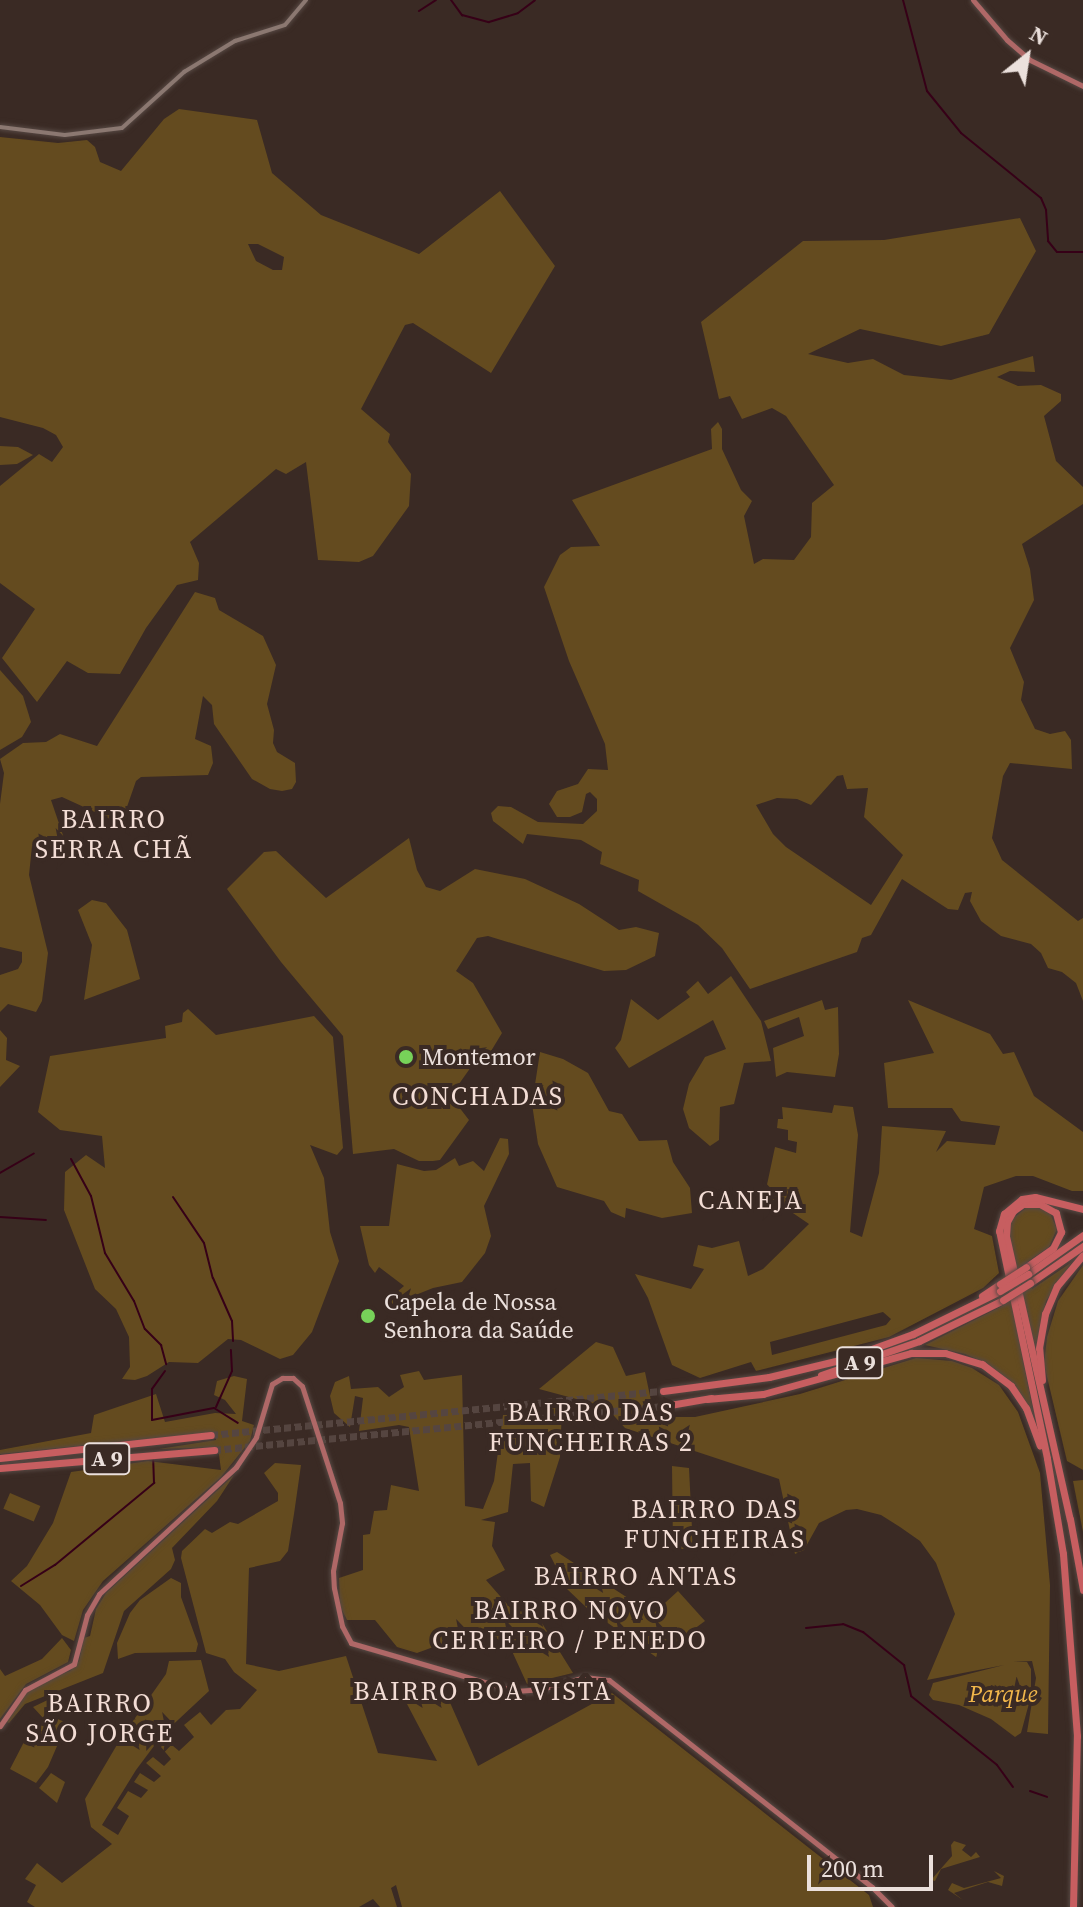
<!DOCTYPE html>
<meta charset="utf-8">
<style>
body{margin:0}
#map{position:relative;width:1083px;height:1907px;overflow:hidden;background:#3a2a24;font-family:"Source Serif 4",serif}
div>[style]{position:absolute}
.green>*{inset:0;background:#644b1f;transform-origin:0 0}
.stream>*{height:2px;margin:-1px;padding:0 1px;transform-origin:1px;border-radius:1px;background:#360017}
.highway-tunnel>*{height:7px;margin-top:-3.5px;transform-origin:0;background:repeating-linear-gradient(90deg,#554540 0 7px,transparent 0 10.5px)}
.roads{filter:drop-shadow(0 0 2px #564843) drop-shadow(0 0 2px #564843)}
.minor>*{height:4px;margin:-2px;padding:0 2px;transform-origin:2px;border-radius:2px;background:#8b7871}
.major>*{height:5px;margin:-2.5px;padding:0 2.5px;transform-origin:2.5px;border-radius:2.5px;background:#af6867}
.highway>*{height:7px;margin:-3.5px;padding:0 3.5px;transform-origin:3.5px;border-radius:3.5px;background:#c75e60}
.bridges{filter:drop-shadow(0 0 2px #564843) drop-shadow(0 0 2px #564843)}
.highway-bridge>*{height:7px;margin:-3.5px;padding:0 3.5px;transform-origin:3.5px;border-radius:3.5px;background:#c75e60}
.dots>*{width:22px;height:22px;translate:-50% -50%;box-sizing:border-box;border:4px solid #3a2a24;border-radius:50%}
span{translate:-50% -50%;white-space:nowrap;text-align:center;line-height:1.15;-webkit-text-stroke:8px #3a2a24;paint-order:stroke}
.shield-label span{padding:2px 6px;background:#3a2a24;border:2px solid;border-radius:6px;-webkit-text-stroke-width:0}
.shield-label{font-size:22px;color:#ebe0dc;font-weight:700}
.poi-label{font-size:24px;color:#ebe0dc}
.left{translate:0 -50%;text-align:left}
.park-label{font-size:24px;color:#f2b74b;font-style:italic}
.neighbourhood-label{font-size:26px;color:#f3ddd5;letter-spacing:2px}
.north{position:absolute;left:987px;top:16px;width:80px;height:80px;-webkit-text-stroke:6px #3a2a24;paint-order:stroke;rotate:30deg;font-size:22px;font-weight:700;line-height:32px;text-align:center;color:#ebe0dc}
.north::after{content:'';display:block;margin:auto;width:28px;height:36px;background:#ebe0dc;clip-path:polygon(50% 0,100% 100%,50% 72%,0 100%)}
.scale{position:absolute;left:807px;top:1855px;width:126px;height:36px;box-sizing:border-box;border:4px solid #ebe0dc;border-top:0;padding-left:10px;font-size:24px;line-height:28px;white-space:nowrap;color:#ebe0dc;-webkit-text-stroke:6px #3a2a24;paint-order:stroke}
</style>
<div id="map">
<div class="green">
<i style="clip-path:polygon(evenodd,179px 109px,257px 120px,272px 173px,321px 215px,419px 254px,500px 191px,555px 266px,491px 373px,413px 323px,405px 325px,361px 409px,390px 434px,388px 442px,411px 474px,409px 506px,373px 556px,359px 562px,318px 560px,306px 462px,286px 474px,276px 469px,190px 542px,199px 563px,198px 580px,177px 585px,146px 628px,120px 674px,88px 673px,67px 661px,37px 702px,2px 658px,35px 609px,0 583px,0 486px,39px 454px,52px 462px,63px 447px,56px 435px,43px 428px,0 417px,0 137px,58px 143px,87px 140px,95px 147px,100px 162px,121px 171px,164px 119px,179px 109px,248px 244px,258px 244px,284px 257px,282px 270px,273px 270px,256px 261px,248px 244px)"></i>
<i style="clip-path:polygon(evenodd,1020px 218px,1036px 251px,989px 334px,941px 346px,860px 329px,808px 354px,848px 363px,873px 359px,904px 375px,951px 380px,1033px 356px,1035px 372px,1010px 371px,997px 377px,1018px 386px,1041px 385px,1061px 394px,1061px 401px,1044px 416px,1056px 461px,1083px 487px,1083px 504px,1022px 544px,1030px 569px,1034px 600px,1010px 648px,1024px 682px,1021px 700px,1035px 729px,1050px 734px,1065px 731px,1071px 740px,1072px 769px,1010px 763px,1003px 776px,992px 838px,1002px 860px,1078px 921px,1083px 918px,1083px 1001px,1076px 983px,1062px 972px,1048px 968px,1041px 953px,1031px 944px,1001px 936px,981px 921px,970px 901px,972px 892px,965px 893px,958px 910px,948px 909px,902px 879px,871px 935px,862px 938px,857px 952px,750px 989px,722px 948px,698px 925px,638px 891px,639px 880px,600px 864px,602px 852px,581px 840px,527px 834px,523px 844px,493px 821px,491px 813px,498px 806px,511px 807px,538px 822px,583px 824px,597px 811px,597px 799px,590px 792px,586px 794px,582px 812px,570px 817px,557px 817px,549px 804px,557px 791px,578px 784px,588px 769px,608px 770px,605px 744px,569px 661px,544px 587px,560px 555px,571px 547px,600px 546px,572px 500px,712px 449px,711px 429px,718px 422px,722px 429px,722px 449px,741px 490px,752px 501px,744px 516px,754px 564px,763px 559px,794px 560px,811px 537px,812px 503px,834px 485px,786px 416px,772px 408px,742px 419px,730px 396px,719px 399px,701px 322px,803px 241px,884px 240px,1020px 218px,843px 775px,847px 789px,868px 788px,864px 817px,903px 855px,871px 905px,786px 847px,773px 834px,756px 805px,777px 798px,797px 799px,811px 805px,837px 776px,843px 775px)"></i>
<i style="clip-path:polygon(0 446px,18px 447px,33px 455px,17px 464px,0 465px)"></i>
<i style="clip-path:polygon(195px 592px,215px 598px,219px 610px,263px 636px,276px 665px,267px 704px,274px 730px,273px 743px,277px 752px,295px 763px,296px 782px,292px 789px,282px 791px,270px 789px,252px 779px,214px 724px,212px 705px,203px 696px,195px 739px,211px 746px,213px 763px,208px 775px,141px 777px,136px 781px,121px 824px,62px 797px,51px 800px,66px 844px,45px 852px,32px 846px,29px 875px,48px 953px,42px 1001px,36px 1012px,8px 1004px,0 1012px,0 975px,18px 969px,22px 962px,22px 952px,0 947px,0 804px,4px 773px,0 759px,23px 743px,46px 742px,60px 734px,97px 746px)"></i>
<i style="clip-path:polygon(0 670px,23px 696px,31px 722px,22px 737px,0 750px)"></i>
<i style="clip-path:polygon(409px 838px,417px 870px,426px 887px,440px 891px,475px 869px,525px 879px,579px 904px,619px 930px,636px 927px,659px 933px,655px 956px,626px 970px,604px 971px,488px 936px,477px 938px,456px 971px,473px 983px,502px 1033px,485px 1061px,471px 1067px,454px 1091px,452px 1098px,469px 1120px,440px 1160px,433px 1161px,419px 1161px,394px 1149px,353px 1154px,343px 1036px,281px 962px,227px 889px,264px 852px,276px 851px,326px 898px)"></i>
<i style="clip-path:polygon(92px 900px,106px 903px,127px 930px,140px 979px,84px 1000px,92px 945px,78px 910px)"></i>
<i style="clip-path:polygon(731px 976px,761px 1021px,771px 1061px,744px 1063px,734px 1104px,720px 1107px,719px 1140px,710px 1146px,689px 1128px,683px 1109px,689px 1084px,705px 1057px,726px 1049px,713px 1020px,629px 1068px,615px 1048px,621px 1040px,631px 999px,658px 1020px,690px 997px,686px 992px,698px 981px,708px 994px)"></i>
<i style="clip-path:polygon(822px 1000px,825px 1010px,838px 1007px,839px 1054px,835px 1077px,787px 1072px,776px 1077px,773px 1048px,804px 1036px,799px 1017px,768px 1029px,764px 1021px)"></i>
<i style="clip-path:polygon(evenodd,908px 1000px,990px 1034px,1003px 1054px,1014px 1052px,1034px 1096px,1083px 1132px,1083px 1191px,1072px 1191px,1033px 1176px,1016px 1176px,984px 1187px,974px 1229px,992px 1236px,999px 1273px,983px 1288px,889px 1337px,756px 1371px,751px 1362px,700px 1378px,672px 1365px,648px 1298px,635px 1274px,691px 1289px,704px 1269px,693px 1266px,698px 1245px,712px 1248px,739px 1241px,748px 1276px,763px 1269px,809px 1224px,765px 1194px,775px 1147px,796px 1153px,797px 1142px,788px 1140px,788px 1130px,777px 1128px,778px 1119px,783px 1119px,782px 1107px,832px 1113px,834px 1105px,853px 1107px,858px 1135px,850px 1232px,862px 1237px,879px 1173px,882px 1126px,946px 1131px,936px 1152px,947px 1141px,995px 1145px,1000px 1126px,961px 1121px,952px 1108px,888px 1108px,884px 1063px,934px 1053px,908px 1000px,883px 1312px,891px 1319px,886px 1325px,772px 1355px,770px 1342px,883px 1312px)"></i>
<i style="clip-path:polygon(188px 1009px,216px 1035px,314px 1016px,333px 1037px,343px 1148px,337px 1155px,310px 1145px,324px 1178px,330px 1232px,339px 1261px,312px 1332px,293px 1355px,280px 1359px,241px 1340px,228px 1339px,198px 1363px,169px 1362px,147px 1376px,135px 1380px,122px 1379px,130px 1367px,129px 1337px,116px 1309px,95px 1289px,64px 1210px,65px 1172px,86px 1155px,105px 1168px,102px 1136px,60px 1130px,38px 1112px,50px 1056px,166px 1038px,165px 1026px,182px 1022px,183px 1013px)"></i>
<i style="clip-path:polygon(0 1030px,7px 1038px,6px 1060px,20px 1066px,0 1087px)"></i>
<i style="clip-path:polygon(540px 1052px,563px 1059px,588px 1073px,609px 1111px,622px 1114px,639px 1141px,667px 1140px,673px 1162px,690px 1188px,692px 1213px,662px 1218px,626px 1208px,625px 1218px,611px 1212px,604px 1201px,557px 1187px,538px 1144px,532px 1104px)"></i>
<i style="clip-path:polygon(500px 1138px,508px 1139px,509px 1154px,484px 1206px,491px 1236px,485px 1253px,462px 1282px,433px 1288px,393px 1304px,388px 1300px,404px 1286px,379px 1267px,375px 1273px,369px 1265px,360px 1226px,389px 1226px,397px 1164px,424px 1171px,436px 1170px,455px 1158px,459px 1166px,473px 1161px,484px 1171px)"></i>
<i style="clip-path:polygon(1027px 1207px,1040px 1207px,1050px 1213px,1057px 1229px,1049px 1247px,1026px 1263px,1032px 1289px,1072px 1262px,1046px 1301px,1035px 1355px,1009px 1235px,1011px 1220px)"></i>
<i style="clip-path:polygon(1083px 1265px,1083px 1470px,1067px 1461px,1044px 1364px,1047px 1337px,1058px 1301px)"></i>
<i style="clip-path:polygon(1006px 1276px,1030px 1395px,1034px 1415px,1009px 1380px,988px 1364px,965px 1354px,925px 1345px,1004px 1305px,999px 1280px)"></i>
<i style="clip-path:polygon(596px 1342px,613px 1347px,626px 1376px,645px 1372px,653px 1410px,659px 1417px,695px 1417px,800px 1394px,916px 1358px,952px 1361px,972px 1368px,999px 1385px,1018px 1412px,1040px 1473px,1050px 1585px,1048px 1734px,1027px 1732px,1036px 1678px,1032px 1661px,1013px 1662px,1027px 1662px,1031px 1669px,1031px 1696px,1021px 1733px,1015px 1737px,991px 1719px,959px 1705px,933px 1700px,929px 1695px,933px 1683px,1004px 1665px,927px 1680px,955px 1614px,936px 1563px,920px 1541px,900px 1527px,881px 1515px,857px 1509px,846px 1510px,819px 1523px,804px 1550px,795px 1554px,779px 1479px,625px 1428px,606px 1407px,539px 1389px)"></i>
<i style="clip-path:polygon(419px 1371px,424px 1380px,462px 1375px,465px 1506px,483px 1509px,494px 1481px,503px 1415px,517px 1415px,518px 1425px,552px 1420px,552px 1405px,562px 1408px,560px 1457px,544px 1507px,531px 1501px,530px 1463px,513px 1464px,508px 1512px,481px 1520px,495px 1522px,492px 1546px,505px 1570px,486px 1580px,513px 1611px,535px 1612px,573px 1673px,527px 1684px,511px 1649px,495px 1637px,488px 1627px,417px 1653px,397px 1647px,375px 1620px,347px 1620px,340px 1606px,339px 1578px,363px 1570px,363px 1535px,370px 1534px,374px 1511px,387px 1510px,391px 1485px,419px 1491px,409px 1427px,399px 1425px,359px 1431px,363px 1398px,355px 1396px,350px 1427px,334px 1413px,330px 1396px,335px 1382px,349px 1376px,351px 1389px,378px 1387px,389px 1397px,404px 1387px,400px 1375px)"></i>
<i style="clip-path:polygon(234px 1376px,247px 1379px,242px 1421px,254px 1425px,250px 1441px,221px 1477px,103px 1581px,83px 1610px,74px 1641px,62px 1635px,40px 1605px,11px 1581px,27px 1566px,53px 1523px,71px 1472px,148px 1461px,221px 1470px,218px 1447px,159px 1449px,216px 1440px,216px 1432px,0 1454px,0 1450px,91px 1433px,94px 1415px,156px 1394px,165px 1422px,215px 1413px,236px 1414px,225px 1400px,214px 1395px,217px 1381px)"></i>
<i style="clip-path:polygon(275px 1463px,301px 1465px,294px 1514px,288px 1551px,280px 1561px,249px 1568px,246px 1664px,279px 1671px,346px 1656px,378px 1753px,437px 1761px,407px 1704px,448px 1698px,478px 1766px,612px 1693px,869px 1895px,873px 1907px,402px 1907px,396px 1885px,391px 1888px,397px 1907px,380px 1907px,373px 1899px,359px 1907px,35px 1907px,27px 1902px,36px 1885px,25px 1879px,37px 1863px,62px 1883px,112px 1844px,91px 1827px,85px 1799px,121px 1738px,166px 1674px,169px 1661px,201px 1660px,209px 1691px,163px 1734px,136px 1770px,102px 1825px,118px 1835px,129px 1816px,117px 1808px,128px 1791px,141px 1798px,148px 1790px,134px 1782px,140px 1773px,154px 1782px,161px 1776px,146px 1763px,153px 1757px,164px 1766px,171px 1759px,161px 1747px,166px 1740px,179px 1751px,194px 1737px,184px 1725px,200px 1712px,211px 1725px,226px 1710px,240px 1709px,257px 1690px,234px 1672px,225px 1659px,206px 1653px,181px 1558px,182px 1551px,205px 1529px,212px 1533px,230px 1522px,238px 1524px,278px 1501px,278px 1493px,264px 1473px)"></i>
<i style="clip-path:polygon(672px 1466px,689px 1468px,693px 1549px,673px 1549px)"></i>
<i style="clip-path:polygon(234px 1475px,217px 1501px,172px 1548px,175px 1560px,171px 1569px,124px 1611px,103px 1673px,25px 1704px,9px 1723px,5px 1721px,31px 1686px,70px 1671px,79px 1661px,84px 1638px,90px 1636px,96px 1609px,106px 1593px)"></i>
<i style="clip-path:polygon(1083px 1480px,1083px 1532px,1073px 1481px)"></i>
<i style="left:10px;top:1493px;width:33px;height:17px;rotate:23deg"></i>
<i style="clip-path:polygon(557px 1552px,648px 1611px,654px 1613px,678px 1591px,705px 1621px,656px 1657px,588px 1609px,567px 1589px,550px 1555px)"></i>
<i style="clip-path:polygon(171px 1578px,181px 1583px,181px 1597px,198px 1644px,196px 1652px,135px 1653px,118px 1659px,117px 1643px,130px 1613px,140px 1600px)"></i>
<i style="clip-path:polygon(62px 1638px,71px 1650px,68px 1662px,26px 1684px,0 1719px,0 1669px,5px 1676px,42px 1659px)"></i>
<i style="clip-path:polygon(56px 1696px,55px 1700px,60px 1703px,53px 1717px,67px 1723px,48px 1767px,36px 1783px,10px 1769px,25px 1740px,31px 1743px,44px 1719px,33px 1707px)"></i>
<i style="clip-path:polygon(51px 1773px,65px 1782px,57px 1803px,39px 1788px)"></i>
<i style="clip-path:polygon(954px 1841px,966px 1845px,962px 1850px,971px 1857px,976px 1852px,980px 1857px,941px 1869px,935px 1881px,931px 1880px,952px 1856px,951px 1845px)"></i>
<i style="clip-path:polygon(994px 1871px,1004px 1876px,1002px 1886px,988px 1882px,954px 1893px,963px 1900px,948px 1890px,952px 1883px,964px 1888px,1001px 1878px)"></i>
</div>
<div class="stream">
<i style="left:451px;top:0;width:19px;rotate:54deg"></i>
<i style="left:462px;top:15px;width:28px;rotate:15deg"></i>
<i style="left:489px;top:22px;width:30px;rotate:-17deg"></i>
<i style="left:518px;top:13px;width:21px;rotate:-37deg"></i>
<i style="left:903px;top:0;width:94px;rotate:75.2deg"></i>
<i style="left:927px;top:91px;width:54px;rotate:51deg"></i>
<i style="left:961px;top:133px;width:103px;rotate:39.1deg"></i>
<i style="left:1041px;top:198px;width:13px;rotate:67deg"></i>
<i style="left:1046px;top:210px;width:31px;rotate:86deg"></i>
<i style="left:1048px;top:241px;width:14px;rotate:51deg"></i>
<i style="left:1057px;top:252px;width:26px"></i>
<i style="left:419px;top:11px;width:20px;rotate:-33deg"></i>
<i style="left:71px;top:1159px;width:42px;rotate:61.6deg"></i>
<i style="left:91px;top:1196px;width:59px;rotate:76.2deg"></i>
<i style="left:105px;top:1253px;width:56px;rotate:58.9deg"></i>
<i style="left:134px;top:1301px;width:30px;rotate:69deg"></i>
<i style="left:145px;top:1329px;width:23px;rotate:45deg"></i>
<i style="left:161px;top:1345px;width:20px;rotate:75deg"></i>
<i style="left:0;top:1173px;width:39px;rotate:-30deg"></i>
<i style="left:173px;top:1197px;width:55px;rotate:56deg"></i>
<i style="left:204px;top:1243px;width:36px;rotate:76deg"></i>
<i style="left:213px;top:1278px;width:47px;rotate:66.2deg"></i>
<i style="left:232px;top:1321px;width:20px;rotate:87deg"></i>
<i style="left:0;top:1217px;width:46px;rotate:3.7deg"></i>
<i style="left:165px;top:1371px;width:22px;rotate:126deg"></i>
<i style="left:152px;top:1389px;width:31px;rotate:90deg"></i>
<i style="left:152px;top:1420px;width:63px;rotate:-11deg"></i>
<i style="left:214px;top:1408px;width:28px;rotate:32deg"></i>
<i style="left:216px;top:1407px;width:39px;rotate:-66deg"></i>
<i style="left:232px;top:1371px;width:21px;rotate:-93deg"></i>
<i style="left:21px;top:1586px;width:40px;rotate:-32deg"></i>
<i style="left:55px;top:1565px;width:129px;rotate:-39.6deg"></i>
<i style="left:154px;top:1483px;width:23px;rotate:-92deg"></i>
<i style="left:806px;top:1628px;width:37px;rotate:-6deg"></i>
<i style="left:843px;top:1624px;width:22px;rotate:22deg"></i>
<i style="left:863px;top:1632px;width:53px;rotate:38.8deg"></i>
<i style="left:904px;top:1665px;width:32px;rotate:77deg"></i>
<i style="left:911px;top:1696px;width:110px;rotate:38.7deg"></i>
<i style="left:997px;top:1765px;width:27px;rotate:54deg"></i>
<i style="left:1030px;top:1791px;width:18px;rotate:19deg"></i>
</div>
<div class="highway-tunnel">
<i style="left:211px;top:1435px;width:454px;rotate:-5.6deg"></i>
<i style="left:214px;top:1450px;width:452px;rotate:-5.6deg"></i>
</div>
<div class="roads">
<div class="minor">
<i style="left:0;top:127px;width:65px;rotate:7deg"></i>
<i style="left:65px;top:135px;width:57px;rotate:-7deg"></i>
<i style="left:122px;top:128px;width:84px;rotate:-42.1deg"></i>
<i style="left:184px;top:72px;width:60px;rotate:-31.3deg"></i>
<i style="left:235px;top:41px;width:52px;rotate:-17.7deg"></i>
<i style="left:285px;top:25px;width:33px;rotate:-50deg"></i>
</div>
<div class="major">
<i style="left:973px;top:0;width:52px;rotate:49.6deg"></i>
<i style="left:1007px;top:40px;width:30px;rotate:41deg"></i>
<i style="left:1030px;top:60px;width:59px;rotate:26.1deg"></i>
<i style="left:0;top:1726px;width:44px;rotate:-55.2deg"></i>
<i style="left:25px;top:1690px;width:55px;rotate:-28deg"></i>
<i style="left:74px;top:1664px;width:51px;rotate:-75.1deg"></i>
<i style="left:87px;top:1615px;width:24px;rotate:-60deg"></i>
<i style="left:99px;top:1594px;width:187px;rotate:-42.8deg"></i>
<i style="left:236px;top:1467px;width:36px;rotate:-56deg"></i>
<i style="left:256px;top:1437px;width:55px;rotate:-73.2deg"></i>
<i style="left:272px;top:1384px;width:12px;rotate:-31deg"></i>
<i style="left:282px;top:1378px;width:11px"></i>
<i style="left:293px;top:1378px;width:12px;rotate:42deg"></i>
<i style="left:302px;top:1386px;width:123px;rotate:72deg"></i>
<i style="left:340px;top:1503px;width:20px;rotate:84deg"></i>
<i style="left:342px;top:1523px;width:49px;rotate:100.6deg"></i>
<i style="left:333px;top:1571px;width:17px;rotate:87deg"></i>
<i style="left:334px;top:1588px;width:39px;rotate:78deg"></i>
<i style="left:342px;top:1626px;width:19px;rotate:62deg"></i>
<i style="left:351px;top:1643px;width:171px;rotate:16.3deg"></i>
<i style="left:515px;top:1691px;width:26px;rotate:-4deg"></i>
<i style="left:541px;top:1689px;width:46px;rotate:-15.3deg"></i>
<i style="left:585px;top:1677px;width:24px;rotate:7deg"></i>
<i style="left:609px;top:1680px;width:335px;rotate:38.2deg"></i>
<i style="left:872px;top:1887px;width:28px;rotate:45deg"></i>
</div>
<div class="highway">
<i style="left:1026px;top:1267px;width:33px;rotate:-35deg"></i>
<i style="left:1053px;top:1248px;width:18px;rotate:-63deg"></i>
<i style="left:1061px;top:1232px;width:20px;rotate:-105deg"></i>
<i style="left:1056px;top:1213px;width:18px;rotate:-151deg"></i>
<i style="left:1040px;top:1204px;width:17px;rotate:180deg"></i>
<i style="left:1023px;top:1204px;width:12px;rotate:145deg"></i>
<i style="left:1013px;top:1211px;width:13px;rotate:119deg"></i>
<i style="left:1007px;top:1222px;width:14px;rotate:94deg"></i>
<i style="left:1006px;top:1236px;width:290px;rotate:77.3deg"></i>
<i style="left:1070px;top:1519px;width:72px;rotate:79.6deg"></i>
<i style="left:1028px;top:1274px;width:67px;rotate:-35.3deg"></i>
<i style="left:1030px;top:1283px;width:65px;rotate:-34.9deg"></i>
<i style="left:982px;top:1296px;width:22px;rotate:-34deg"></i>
<i style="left:821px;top:1375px;width:104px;rotate:-19.1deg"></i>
<i style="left:919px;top:1341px;width:93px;rotate:-26deg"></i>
<i style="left:1042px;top:1380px;width:32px;rotate:-95deg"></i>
<i style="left:1039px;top:1348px;width:35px;rotate:-80deg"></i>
<i style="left:1045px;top:1314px;width:30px;rotate:-67deg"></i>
<i style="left:1057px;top:1286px;width:40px;rotate:-50deg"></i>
<i style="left:663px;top:1391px;width:107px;rotate:-7.5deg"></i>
<i style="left:769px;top:1377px;width:77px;rotate:-13.5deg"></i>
<i style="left:844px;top:1359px;width:73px;rotate:-19.9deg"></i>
<i style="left:913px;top:1334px;width:97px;rotate:-26.3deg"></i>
<i style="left:707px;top:1399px;width:56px;rotate:-5.1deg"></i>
<i style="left:763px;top:1394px;width:154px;rotate:-15.5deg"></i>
<i style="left:911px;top:1353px;width:34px"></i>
<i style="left:945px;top:1353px;width:39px;rotate:17deg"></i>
<i style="left:982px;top:1364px;width:36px;rotate:37deg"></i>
<i style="left:1011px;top:1386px;width:27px;rotate:56deg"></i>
<i style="left:1026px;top:1408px;width:40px;rotate:69.8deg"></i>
<i style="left:664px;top:1406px;width:48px;rotate:-9.7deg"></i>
<i style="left:0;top:1458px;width:212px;rotate:-6.2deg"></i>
<i style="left:0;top:1468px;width:215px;rotate:-4.8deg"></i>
<i style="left:1073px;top:1907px;width:171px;rotate:-88.7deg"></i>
<i style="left:1077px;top:1736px;width:183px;rotate:-94.4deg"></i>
<i style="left:1063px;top:1554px;width:97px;rotate:-99.5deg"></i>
<i style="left:1047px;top:1458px;width:232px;rotate:-101.9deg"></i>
<i style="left:999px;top:1231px;width:18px;rotate:-74deg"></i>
<i style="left:1004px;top:1214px;width:23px;rotate:-40deg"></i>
<i style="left:1022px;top:1199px;width:13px;rotate:-9deg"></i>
<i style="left:1035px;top:1197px;width:49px;rotate:14deg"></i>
</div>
</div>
<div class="bridges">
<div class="highway-bridge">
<i style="left:1000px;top:1284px;width:31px;rotate:-33deg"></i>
<i style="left:1000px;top:1291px;width:33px;rotate:-31deg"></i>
<i style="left:1003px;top:1300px;width:32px;rotate:-32deg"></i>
</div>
</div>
<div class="dots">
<i style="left:406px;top:1057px;background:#77d259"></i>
<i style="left:368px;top:1316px;background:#77d259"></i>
</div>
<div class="shield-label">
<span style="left:860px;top:1363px">A 9</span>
<span style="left:107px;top:1459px">A 9</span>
</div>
<div class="poi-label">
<span class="left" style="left:422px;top:1057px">Montemor</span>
<span class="left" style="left:384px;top:1316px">Capela de Nossa<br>Senhora da Saúde</span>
</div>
<div class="park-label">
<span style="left:1003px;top:1694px">Parque</span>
</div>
<div class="neighbourhood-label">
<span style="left:114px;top:835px">BAIRRO<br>SERRA CHÃ</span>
<span style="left:478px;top:1097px">CONCHADAS</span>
<span style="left:751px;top:1201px">CANEJA</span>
<span style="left:591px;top:1428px">BAIRRO DAS<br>FUNCHEIRAS 2</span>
<span style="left:715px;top:1525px">BAIRRO DAS<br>FUNCHEIRAS</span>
<span style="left:636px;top:1577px">BAIRRO ANTAS</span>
<span style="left:570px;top:1626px">BAIRRO NOVO<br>CERIEIRO / PENEDO</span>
<span style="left:483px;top:1692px">BAIRRO BOA VISTA</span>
<span style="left:100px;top:1719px">BAIRRO<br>SÃO JORGE</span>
</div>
<div class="north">N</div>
<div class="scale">200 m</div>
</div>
